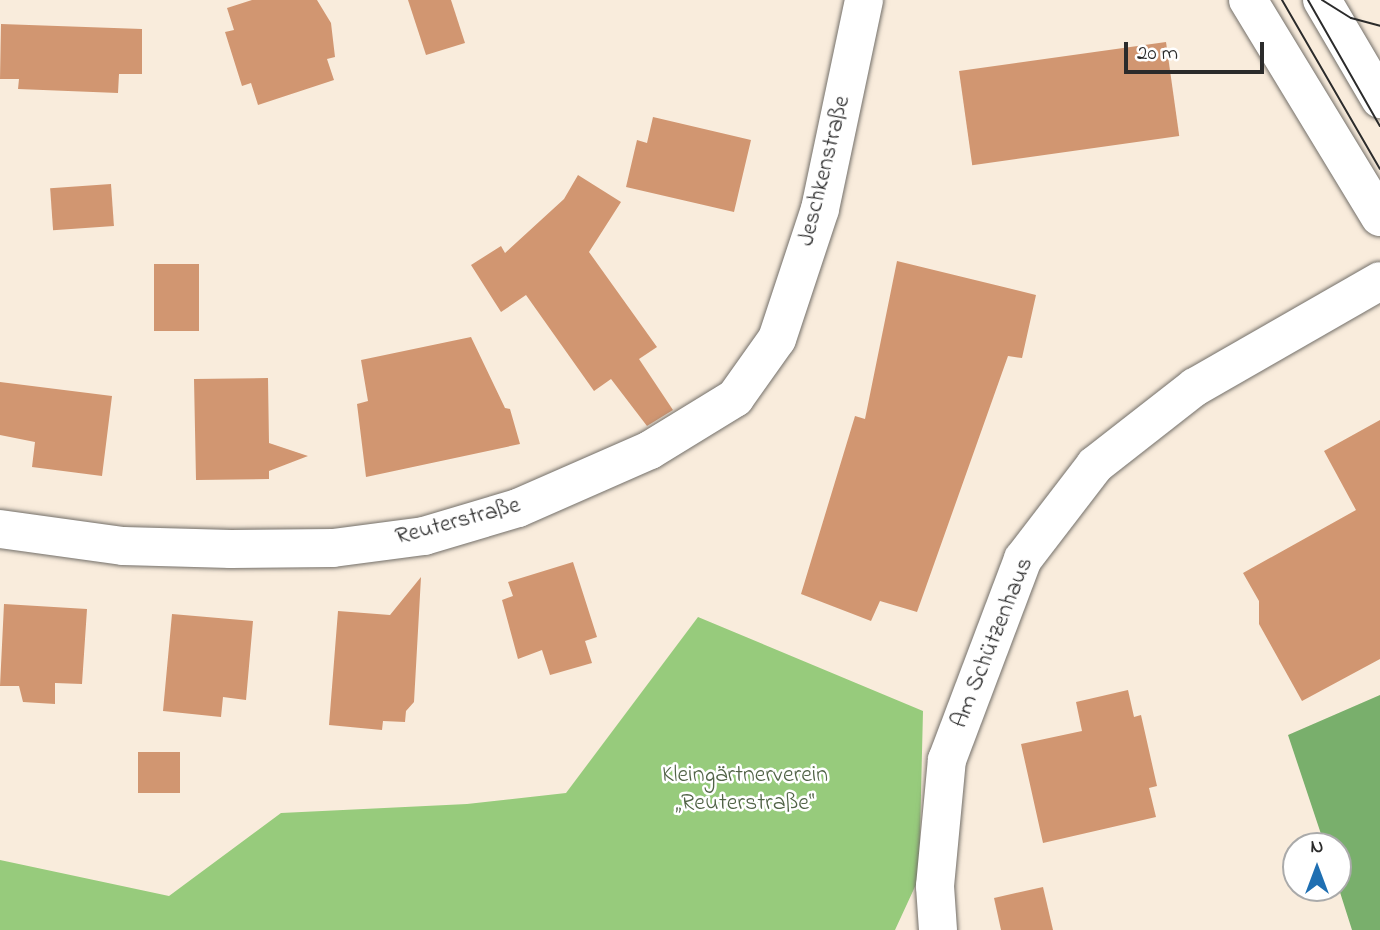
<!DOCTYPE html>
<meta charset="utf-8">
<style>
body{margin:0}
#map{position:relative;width:1380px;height:930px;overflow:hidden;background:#f9ecdc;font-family:"Indie Flower",sans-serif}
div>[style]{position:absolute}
.green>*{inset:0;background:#97cb7c}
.forest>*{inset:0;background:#79af6c}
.building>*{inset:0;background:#d19671;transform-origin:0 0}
.roads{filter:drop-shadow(0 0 2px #736f69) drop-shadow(0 0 2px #736f69)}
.minor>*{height:38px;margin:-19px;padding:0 19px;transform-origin:19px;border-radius:19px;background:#fff}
.major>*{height:38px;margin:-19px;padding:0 19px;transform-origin:19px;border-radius:19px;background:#fff}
.tram>*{height:2px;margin:-1px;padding:0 1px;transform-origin:1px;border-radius:1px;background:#2b2b2b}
span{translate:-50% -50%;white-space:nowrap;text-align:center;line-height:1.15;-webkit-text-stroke:5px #fff;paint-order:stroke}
.street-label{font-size:24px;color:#2b2b2b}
.park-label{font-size:24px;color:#516347}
.north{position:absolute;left:1282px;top:832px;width:70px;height:70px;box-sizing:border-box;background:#fff;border:2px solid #aaa;border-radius:50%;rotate:0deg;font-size:19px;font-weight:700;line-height:28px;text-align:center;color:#2b2b2b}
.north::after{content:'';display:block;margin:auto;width:24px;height:32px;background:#1f6fb2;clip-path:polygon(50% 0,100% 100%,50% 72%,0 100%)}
.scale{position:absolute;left:1124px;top:42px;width:140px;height:32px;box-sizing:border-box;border:4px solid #2b2b2b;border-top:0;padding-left:9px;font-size:21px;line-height:24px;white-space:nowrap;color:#2b2b2b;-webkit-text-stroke:5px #fff;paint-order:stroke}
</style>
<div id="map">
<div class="green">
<i style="clip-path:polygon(698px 617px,923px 711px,919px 878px,895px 930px,0 930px,0 860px,169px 896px,281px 813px,467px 804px,566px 793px)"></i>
</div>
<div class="forest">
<i style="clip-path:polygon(1380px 695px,1380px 930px,1352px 930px,1338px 886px,1338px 846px,1325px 846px,1288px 735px)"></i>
</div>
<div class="building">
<i style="clip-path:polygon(252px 0,317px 0,331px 23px,335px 57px,327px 59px,334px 80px,258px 105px,251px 83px,242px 86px,225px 32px,234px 30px,227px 8px)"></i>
<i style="clip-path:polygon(408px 0,451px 0,465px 43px,426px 55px)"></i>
<i style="clip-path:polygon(1px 24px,142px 29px,142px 74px,119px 74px,118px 93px,18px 89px,19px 79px,0 79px)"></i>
<i style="left:1166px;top:42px;width:95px;height:209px;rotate:82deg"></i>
<i style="clip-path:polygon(653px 117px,751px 140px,734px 212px,626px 187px,637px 140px,647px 143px)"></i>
<i style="clip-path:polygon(578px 175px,621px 202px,589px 252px,657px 347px,639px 359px,673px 410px,647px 426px,611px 379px,594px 391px,526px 295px,501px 312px,471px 265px,501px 246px,505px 253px,564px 199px)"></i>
<i style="left:111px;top:184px;width:42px;height:61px;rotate:86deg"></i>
<i style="clip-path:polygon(897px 261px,1036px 295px,1022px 358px,1008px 356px,917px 612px,880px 601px,871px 621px,801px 594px,855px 416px,865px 419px)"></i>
<i style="left:154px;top:264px;width:45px;height:67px"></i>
<i style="clip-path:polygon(471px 337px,505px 408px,510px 409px,520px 444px,366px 477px,357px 404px,368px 401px,361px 360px)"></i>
<i style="clip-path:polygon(268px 378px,269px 443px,308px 456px,269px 471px,269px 479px,196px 480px,194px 379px)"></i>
<i style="clip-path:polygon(0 382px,112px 396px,102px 476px,32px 467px,35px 442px,0 435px)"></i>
<i style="clip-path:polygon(1380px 420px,1380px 659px,1302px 701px,1259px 624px,1259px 601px,1243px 573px,1356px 510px,1324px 451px)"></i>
<i style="clip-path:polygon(573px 562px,597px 637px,585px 641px,592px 663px,550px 675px,542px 650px,518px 659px,502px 600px,513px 596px,508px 582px)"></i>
<i style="clip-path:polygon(421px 577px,414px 702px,406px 711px,405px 722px,383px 721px,382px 730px,329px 725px,338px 611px,390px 615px)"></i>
<i style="clip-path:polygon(4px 604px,87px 609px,82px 684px,55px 683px,55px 704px,23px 702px,19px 686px,0 686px)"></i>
<i style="clip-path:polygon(172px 614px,253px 621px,246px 700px,223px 697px,221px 717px,163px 711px)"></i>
<i style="clip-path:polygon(1128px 690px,1134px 717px,1141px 715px,1157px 786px,1149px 788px,1156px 817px,1043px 843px,1021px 744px,1082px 731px,1076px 702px)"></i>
<i style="left:138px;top:752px;width:42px;height:41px"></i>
<i style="clip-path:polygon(1043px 887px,1053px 930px,1001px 930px,994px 898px)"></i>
</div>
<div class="roads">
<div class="minor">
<i style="left:0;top:529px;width:124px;rotate:7.9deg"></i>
<i style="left:123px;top:546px;width:108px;rotate:1.6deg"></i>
<i style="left:231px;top:549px;width:102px;rotate:-0.6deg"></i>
<i style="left:333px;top:548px;width:92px;rotate:-7.5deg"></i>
<i style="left:424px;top:536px;width:98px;rotate:-16.6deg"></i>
<i style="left:518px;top:508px;width:144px;rotate:-23.7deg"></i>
<i style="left:650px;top:450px;width:100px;rotate:-31.5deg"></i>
<i style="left:735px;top:398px;width:72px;rotate:-54.6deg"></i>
<i style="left:777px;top:339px;width:137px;rotate:-71.7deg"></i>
<i style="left:820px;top:209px;width:214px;rotate:-78.1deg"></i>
<i style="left:938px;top:930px;width:44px;rotate:-93.9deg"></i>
<i style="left:935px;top:886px;width:127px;rotate:-84.6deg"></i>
<i style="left:947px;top:760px;width:215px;rotate:-69.3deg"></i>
<i style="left:1023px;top:559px;width:118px;rotate:-52.5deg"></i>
<i style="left:1095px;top:465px;width:127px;rotate:-38deg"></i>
<i style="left:1195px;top:387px;width:213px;rotate:-29.8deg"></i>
</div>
<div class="major">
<i style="left:1248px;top:0;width:254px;rotate:58.7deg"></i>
<i style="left:1322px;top:0;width:115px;rotate:59.6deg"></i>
</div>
</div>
<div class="tram">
<i style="left:1282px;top:0;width:195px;rotate:59.9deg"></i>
<i style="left:1308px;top:0;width:145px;rotate:60.3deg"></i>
<i style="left:1322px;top:0;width:34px;rotate:32deg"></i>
<i style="left:1351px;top:18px;width:30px;rotate:15deg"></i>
</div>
<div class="street-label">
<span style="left:825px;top:171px;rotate:-76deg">Jeschkenstraße</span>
<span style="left:458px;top:522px;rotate:-15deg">Reuterstraße</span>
<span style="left:993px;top:643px;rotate:-68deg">Am Schützenhaus</span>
</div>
<div class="park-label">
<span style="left:745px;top:790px">Kleingärtnerverein<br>„Reuterstraße“</span>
</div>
<div class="north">N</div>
<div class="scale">20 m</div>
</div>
